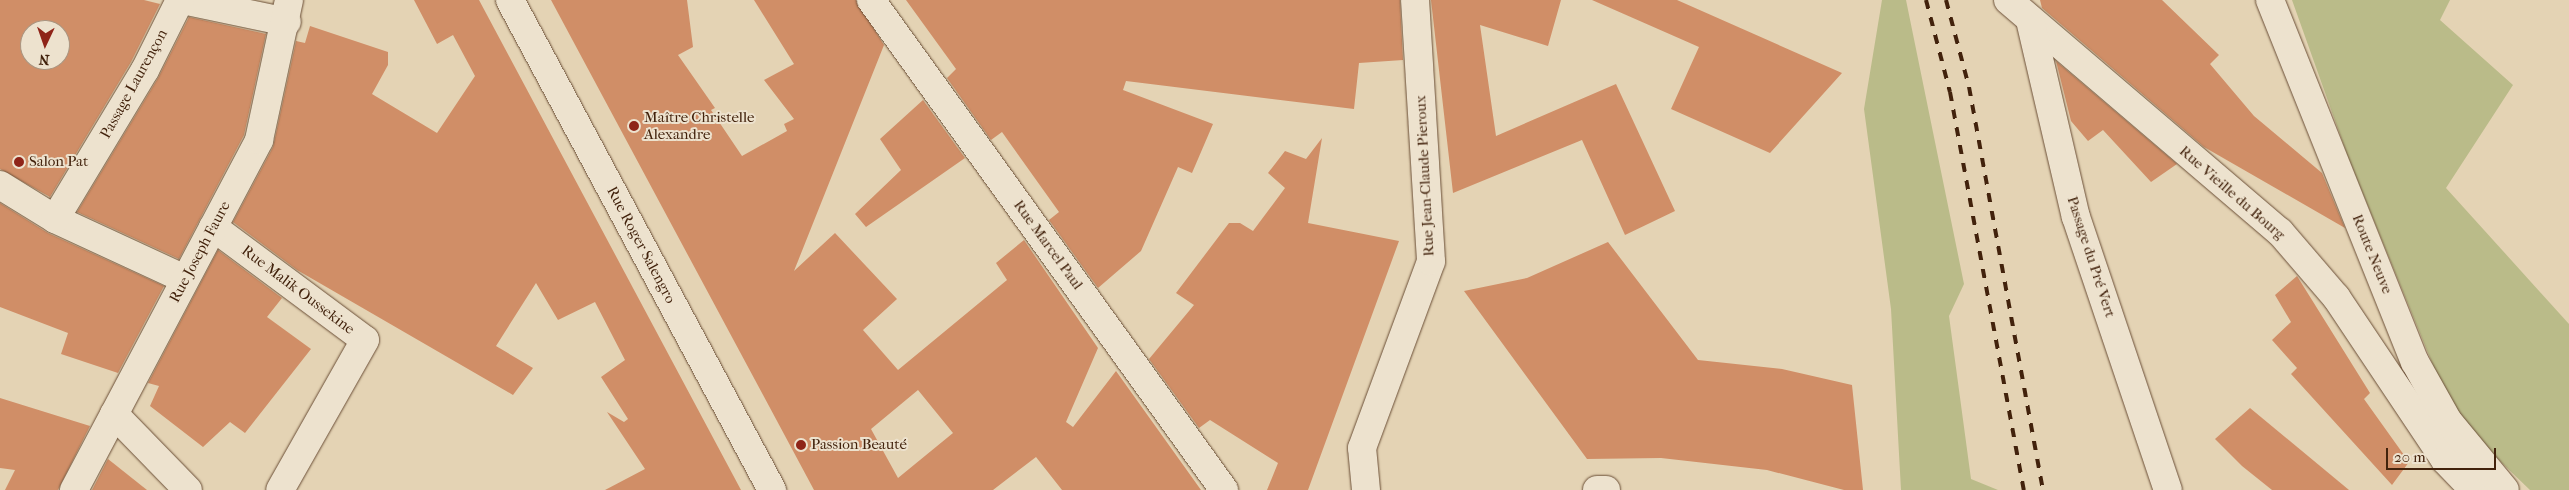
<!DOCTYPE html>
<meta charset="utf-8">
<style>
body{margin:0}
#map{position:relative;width:2569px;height:490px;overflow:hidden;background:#e4d3b4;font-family:"IM FELL French Canon",serif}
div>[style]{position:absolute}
.green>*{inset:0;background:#babb89}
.building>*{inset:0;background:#d08e67}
.roads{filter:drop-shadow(0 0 1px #6a4e36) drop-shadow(0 0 1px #6a4e36)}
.street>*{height:28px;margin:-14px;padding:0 14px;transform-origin:14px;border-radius:14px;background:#ede2ce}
.secondary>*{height:28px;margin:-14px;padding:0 14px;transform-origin:14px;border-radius:14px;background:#ede2ce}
.rail>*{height:4px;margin-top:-2px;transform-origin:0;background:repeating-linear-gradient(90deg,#42220c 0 9px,transparent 0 18px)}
.dots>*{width:14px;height:14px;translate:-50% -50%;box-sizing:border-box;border:2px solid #ede2ce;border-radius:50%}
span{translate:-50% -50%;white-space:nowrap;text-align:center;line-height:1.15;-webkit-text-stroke:4px #ede2ce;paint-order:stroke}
.street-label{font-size:15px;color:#42220c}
.poi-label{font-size:15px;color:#42220c}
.left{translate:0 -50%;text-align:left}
.north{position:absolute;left:20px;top:20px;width:50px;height:50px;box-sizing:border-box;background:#ede2ce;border:1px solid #a99580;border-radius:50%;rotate:183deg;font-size:14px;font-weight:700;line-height:20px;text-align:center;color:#42220c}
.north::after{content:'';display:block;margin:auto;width:18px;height:22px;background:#8f2418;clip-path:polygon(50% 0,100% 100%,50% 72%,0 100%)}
.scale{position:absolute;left:2386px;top:448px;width:110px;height:22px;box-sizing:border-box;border:2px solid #42220c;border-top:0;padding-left:6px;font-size:15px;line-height:18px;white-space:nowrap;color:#42220c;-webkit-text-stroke:4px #ede2ce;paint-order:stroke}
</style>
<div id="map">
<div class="green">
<i style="clip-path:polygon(1882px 0,1906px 0,1964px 284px,1949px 316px,1971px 479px,1998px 490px,1901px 490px,1891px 309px,1864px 109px)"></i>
<i style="clip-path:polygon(2292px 0,2450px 0,2440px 20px,2513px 85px,2446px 188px,2569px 324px,2569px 490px,2530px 490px,2476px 438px,2446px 397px,2348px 157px)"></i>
</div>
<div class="building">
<i style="clip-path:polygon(evenodd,0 0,144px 0,160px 4px,131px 62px,50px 197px,0 169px,0 0,30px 30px,60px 30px,60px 60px,30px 60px,30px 30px)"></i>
<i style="clip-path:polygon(414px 0,479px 0,741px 490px,605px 490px,645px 469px,607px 412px,624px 422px,628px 419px,601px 377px,625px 360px,595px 302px,558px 320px,536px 283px,496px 346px,533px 368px,513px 395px,297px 270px,233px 222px,273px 147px,296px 41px,305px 43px,310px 26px,388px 52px,388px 65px,372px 94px,437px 133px,475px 76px,453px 35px,437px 44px)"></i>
<i style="clip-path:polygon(evenodd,551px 0,687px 0,693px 47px,678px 55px,715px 108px,711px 110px,742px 156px,787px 131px,784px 124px,794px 119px,764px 80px,794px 64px,754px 0,856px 0,884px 45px,794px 271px,835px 233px,897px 299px,863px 330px,898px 370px,1007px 280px,996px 263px,1024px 240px,1098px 348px,1066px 422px,1073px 427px,1116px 371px,1201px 490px,1062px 490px,1036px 457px,993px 490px,814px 490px,551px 0,918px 390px,953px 433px,898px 478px,871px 429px,918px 390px)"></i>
<i style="clip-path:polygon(906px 0,1400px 0,1403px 60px,1359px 63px,1354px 109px,1126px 81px,1123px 90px,1213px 124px,1192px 173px,1178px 167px,1141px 251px,1098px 288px,1049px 220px,1059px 212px,1002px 132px,991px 140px,947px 78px,956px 69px)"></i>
<i style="clip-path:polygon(1431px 0,1561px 0,1548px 46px,1480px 25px,1496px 136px,1616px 84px,1675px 211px,1625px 235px,1582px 140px,1453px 193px)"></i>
<i style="clip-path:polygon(1592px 0,1677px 0,1842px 73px,1770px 153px,1671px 109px,1699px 47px)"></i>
<i style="clip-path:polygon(2040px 0,2162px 0,2219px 55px,2210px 64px,2254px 116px,2322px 173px,2345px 228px,2204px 147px,2042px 8px)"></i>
<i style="clip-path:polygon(189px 17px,266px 34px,244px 135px,179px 259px,77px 212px,158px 78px)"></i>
<i style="clip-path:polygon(2056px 61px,2177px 164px,2151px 182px,2103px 130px,2088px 141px,2071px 121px)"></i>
<i style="clip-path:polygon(923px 100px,965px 158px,866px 227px,855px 214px,901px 170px,880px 139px)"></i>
<i style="clip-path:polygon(1322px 138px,1308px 223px,1399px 241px,1308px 490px,1267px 490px,1278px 463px,1210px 420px,1199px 428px,1149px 359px,1194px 305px,1176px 293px,1229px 223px,1240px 223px,1253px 231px,1285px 188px,1268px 173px,1285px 151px,1306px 159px)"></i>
<i style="clip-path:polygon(0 203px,48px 233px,164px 286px,118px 373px,61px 354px,68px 333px,0 307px)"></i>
<i style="clip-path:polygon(1608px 242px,1698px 360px,1782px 369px,1852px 385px,1863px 490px,1844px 490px,1767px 470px,1661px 458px,1587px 459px,1464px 291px,1527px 278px)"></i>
<i style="clip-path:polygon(218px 250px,282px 298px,267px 317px,311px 349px,245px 433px,230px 422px,203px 447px,150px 406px,159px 386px,148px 383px)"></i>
<i style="clip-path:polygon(2297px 276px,2370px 393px,2364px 399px,2409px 462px,2392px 485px,2291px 374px,2297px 368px,2272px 340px,2291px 322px,2275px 295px)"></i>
<i style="clip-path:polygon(0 398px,90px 426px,58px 490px,5px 490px,15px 470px,0 468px)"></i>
<i style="clip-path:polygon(2250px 408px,2349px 490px,2272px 490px,2242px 466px,2215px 439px)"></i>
<i style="clip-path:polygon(108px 459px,147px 490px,92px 490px)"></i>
</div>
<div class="roads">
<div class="street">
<i style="left:182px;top:0;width:107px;rotate:11.8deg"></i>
<i style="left:510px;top:0;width:556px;rotate:61.87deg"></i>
<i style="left:871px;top:0;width:604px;rotate:54.23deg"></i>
<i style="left:2008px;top:0;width:358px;rotate:40.5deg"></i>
<i style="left:2280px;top:232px;width:86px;rotate:49.3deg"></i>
<i style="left:2336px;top:297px;width:196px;rotate:56.2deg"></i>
<i style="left:2445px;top:460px;width:42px;rotate:46deg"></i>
<i style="left:2030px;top:20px;width:202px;rotate:76.9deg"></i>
<i style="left:2076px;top:217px;width:288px;rotate:71.4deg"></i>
<i style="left:0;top:185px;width:65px;rotate:31.7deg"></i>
<i style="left:55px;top:219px;width:143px;rotate:24.8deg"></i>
<i style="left:55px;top:219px;width:174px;rotate:-58.9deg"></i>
<i style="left:145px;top:70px;width:78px;rotate:-63.4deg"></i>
<i style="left:213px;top:227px;width:189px;rotate:36.6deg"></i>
<i style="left:365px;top:340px;width:172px;rotate:119.5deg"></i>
<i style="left:114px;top:414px;width:106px;rotate:45.8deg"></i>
<i style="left:74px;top:490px;width:396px;rotate:-62.1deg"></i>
<i style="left:259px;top:140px;width:143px;rotate:-77.9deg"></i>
<i style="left:1366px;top:490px;width:42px;rotate:-95.4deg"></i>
<i style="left:1362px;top:448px;width:199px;rotate:-69.7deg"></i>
<i style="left:1431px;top:261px;width:261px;rotate:-93.5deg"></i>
<i style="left:1597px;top:490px;width:9px"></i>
</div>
<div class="secondary">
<i style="left:2270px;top:0;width:390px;rotate:68.2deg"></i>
<i style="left:2415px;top:362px;width:68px;rotate:60.8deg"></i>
<i style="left:2448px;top:421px;width:89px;rotate:50.4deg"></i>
</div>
</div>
<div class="rail">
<i style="left:1926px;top:0;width:95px;rotate:75.4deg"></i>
<i style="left:1950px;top:92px;width:405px;rotate:79.5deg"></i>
<i style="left:1946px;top:0;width:90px;rotate:75.2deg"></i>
<i style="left:1969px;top:87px;width:410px;rotate:79.6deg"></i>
</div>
<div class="dots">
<i style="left:634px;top:126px;background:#8f2418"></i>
<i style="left:19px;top:162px;background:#8f2418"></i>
<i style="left:801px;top:445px;background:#8f2418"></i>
</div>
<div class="street-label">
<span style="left:134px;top:84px;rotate:-61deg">Passage Laurençon</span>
<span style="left:1425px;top:176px;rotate:-93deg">Rue Jean-Claude Pieroux</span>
<span style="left:2232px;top:193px;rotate:41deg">Rue Vieille du Bourg</span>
<span style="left:641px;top:245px;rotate:62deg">Rue Roger Salengro</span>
<span style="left:1048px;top:245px;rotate:54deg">Rue Marcel Paul</span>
<span style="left:200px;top:252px;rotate:-62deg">Rue Joseph Faure</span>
<span style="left:2372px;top:254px;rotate:68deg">Route Neuve</span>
<span style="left:2091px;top:257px;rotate:72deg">Passage du Pré Vert</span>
<span style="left:298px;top:290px;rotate:37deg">Rue Malik Oussekine</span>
</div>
<div class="poi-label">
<span class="left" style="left:644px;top:126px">Maître Christelle<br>Alexandre</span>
<span class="left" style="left:29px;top:162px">Salon Pat</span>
<span class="left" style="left:811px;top:445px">Passion Beauté</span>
</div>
<div class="north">N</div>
<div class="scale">20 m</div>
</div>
